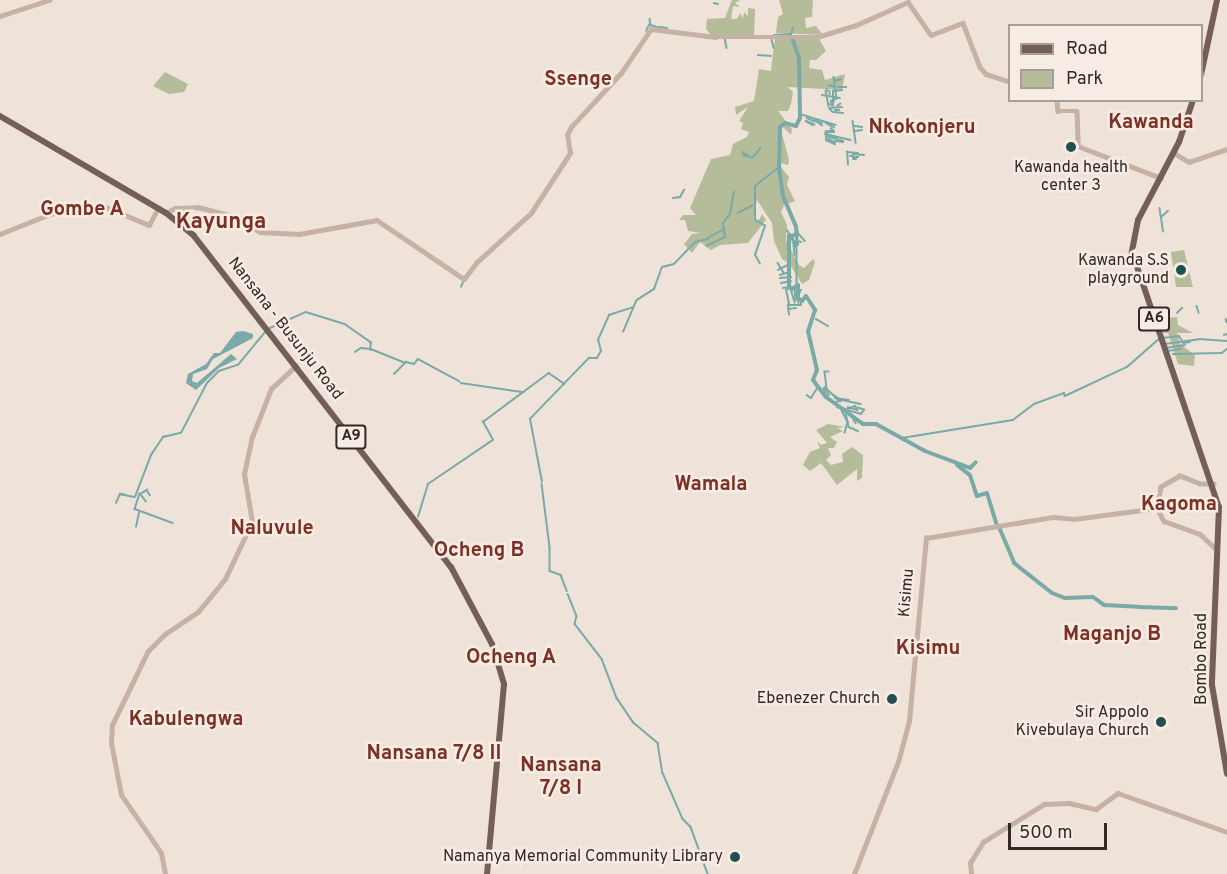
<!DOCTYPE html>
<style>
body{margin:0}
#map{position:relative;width:1227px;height:874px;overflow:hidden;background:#efe2d8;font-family:Overpass,sans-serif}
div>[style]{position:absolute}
.green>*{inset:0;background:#b4bc9a}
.water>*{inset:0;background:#79aaa7}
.stream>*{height:1.5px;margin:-0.75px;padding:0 0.75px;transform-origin:0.75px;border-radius:0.75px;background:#79aaa7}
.river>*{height:4px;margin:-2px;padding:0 2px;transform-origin:2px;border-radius:2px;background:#79aaa7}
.tertiary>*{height:4.5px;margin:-2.25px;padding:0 2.25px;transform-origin:2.25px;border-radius:2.25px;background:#c6b1a5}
.primary>*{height:6px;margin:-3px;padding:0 3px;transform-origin:3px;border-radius:3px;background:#735e58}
.dots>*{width:16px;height:16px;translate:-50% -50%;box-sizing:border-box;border:3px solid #f7ece4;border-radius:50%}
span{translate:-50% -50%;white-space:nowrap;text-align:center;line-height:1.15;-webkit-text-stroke:5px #f7ece4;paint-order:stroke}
.shield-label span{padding:2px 4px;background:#f7ece4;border:2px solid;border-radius:4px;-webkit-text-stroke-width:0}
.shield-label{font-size:15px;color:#322826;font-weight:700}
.poi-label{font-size:16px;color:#322826}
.right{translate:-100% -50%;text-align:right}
.street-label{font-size:16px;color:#322826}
.quarter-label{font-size:20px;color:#7b3125;font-weight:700}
.district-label{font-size:22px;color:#7b3125;font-weight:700}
.legend{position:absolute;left:1008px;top:24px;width:195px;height:78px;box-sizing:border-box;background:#f7ece4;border:2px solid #a89e98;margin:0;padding:8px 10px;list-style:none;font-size:18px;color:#322826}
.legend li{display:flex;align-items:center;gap:12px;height:30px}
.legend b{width:30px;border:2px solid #a89e98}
.scale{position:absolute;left:1008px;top:823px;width:99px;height:27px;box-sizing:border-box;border:3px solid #322826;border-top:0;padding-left:8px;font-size:18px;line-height:21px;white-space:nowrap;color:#322826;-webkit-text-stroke:4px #f7ece4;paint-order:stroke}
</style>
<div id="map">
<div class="green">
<i style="clip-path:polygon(732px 0,740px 0,735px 3px,740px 7px,733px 6px,731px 19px,737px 19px,740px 13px,743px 18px,744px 12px,748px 16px,748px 8px,755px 9px,754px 37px,711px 35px,706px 29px,707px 19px,725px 18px)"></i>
<i style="clip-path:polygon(779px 0,813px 0,812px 17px,805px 18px,806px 28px,816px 26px,823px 35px,776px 33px,778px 17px,783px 14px)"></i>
<i style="clip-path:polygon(775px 37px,818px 37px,826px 51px,816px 60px,810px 60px,809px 68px,822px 70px,825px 80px,845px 74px,842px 90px,788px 87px,793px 92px,791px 104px,788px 111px,778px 111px,792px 129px,791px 135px,783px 127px,781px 130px,789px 160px,788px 165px,781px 163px,781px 167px,789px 177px,787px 185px,795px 201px,784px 205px,781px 212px,787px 225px,786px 240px,799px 265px,804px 268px,813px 259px,815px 262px,809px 280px,802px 284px,789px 263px,782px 259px,774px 241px,772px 223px,757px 200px,753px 220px,758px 222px,762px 214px,766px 220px,748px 243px,720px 245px,711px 250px,700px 242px,692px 253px,684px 244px,692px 234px,701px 233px,688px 231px,685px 220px,679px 220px,683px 215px,696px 215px,690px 208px,711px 159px,730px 155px,733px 144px,747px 137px,749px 132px,741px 129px,743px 123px,739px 121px,748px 107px,736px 115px,735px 107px,754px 101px,759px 69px,771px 71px)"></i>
<i style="clip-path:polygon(165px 72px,188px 84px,184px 92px,169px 94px,153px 86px)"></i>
<i style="clip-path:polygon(1184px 250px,1193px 287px,1176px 287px,1171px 252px)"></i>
<i style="clip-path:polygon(1177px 317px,1178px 325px,1193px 333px,1177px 333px,1180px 344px,1195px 355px,1194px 366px,1178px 364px,1168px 333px,1159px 333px,1164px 332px,1162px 319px)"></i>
<i style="clip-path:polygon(828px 424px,845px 427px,837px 428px,843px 431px,830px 437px,837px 442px,834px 448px,828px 448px,831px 455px,826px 460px,831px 465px,843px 462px,842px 454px,852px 447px,863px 455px,862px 478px,857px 481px,857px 469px,837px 485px,821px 463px,810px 471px,803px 465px,810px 452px,820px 448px,817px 441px,821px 445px,827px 443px,816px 430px)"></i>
</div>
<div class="water">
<i style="clip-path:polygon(243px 331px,253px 334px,253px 338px,213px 359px,207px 369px,193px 374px,192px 381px,197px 383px,231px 354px,237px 359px,219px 368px,196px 390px,186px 383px,188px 374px,206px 364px,214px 353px,220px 353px,236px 332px)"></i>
</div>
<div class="stream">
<i style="left:714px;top:3px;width:4px;rotate:14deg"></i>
<i style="left:650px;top:19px;width:6px;rotate:81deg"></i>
<i style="left:651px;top:25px;width:6px;rotate:18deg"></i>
<i style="left:659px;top:27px;width:8px;rotate:7deg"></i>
<i style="left:646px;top:31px;width:7px;rotate:-63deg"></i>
<i style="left:774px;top:35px;width:17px;rotate:-3deg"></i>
<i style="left:791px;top:34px;width:6px;rotate:-72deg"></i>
<i style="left:725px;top:38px;width:10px;rotate:79deg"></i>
<i style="left:772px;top:40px;width:8px;rotate:76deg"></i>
<i style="left:758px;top:55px;width:13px;rotate:4deg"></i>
<i style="left:834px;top:77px;width:22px;rotate:82deg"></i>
<i style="left:1202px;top:78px;width:5px;rotate:-68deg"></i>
<i style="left:834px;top:81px;width:7px;rotate:-16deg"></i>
<i style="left:829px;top:85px;width:6px;rotate:18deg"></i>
<i style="left:838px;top:87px;width:8px"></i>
<i style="left:827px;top:89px;width:2px;rotate:63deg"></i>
<i style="left:826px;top:91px;width:15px;rotate:79deg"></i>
<i style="left:830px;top:91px;width:3px;rotate:90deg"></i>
<i style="left:822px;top:95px;width:18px;rotate:9deg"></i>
<i style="left:833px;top:96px;width:5px;rotate:-90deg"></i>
<i style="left:833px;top:91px;width:9px;rotate:-6deg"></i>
<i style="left:831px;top:103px;width:2px;rotate:-90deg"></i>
<i style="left:829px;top:104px;width:4px;rotate:14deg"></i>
<i style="left:833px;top:105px;width:8px;rotate:-90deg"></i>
<i style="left:832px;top:106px;width:9px;rotate:-69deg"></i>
<i style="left:837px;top:106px;width:4px;rotate:-34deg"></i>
<i style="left:829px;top:108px;width:13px;rotate:-4deg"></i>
<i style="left:830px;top:109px;width:4px;rotate:45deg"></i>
<i style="left:835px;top:110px;width:4px"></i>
<i style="left:834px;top:112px;width:9px;rotate:6deg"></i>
<i style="left:800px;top:114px;width:37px;rotate:17deg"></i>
<i style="left:807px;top:118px;width:8px;rotate:23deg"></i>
<i style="left:815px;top:120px;width:9px;rotate:36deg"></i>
<i style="left:806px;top:121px;width:8px;rotate:30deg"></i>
<i style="left:806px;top:121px;width:9px;rotate:21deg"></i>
<i style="left:815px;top:121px;width:7px;rotate:16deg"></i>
<i style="left:853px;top:121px;width:22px;rotate:82deg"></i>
<i style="left:826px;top:123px;width:9px;rotate:27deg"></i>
<i style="left:855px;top:126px;width:7px;rotate:8deg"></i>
<i style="left:831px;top:128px;width:4px;rotate:45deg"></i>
<i style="left:834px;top:131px;width:8px;rotate:173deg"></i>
<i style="left:826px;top:132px;width:8px"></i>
<i style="left:855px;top:131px;width:7px;rotate:-8deg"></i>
<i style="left:825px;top:134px;width:26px;rotate:13deg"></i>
<i style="left:826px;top:134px;width:10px;rotate:17deg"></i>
<i style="left:826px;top:136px;width:18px;rotate:16deg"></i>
<i style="left:826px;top:138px;width:10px;rotate:24deg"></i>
<i style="left:826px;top:140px;width:10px;rotate:24deg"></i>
<i style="left:836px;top:141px;width:7px;rotate:8deg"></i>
<i style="left:743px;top:152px;width:9px;rotate:36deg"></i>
<i style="left:743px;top:154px;width:4px;rotate:34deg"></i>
<i style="left:853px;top:154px;width:11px;rotate:5deg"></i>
<i style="left:850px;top:156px;width:3px"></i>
<i style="left:853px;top:157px;width:5px"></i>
<i style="left:752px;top:158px;width:13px;rotate:-48deg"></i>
<i style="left:853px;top:159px;width:3px"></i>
<i style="left:848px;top:165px;width:13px;rotate:-94deg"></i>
<i style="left:847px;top:152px;width:11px;rotate:5deg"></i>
<i style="left:673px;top:198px;width:7px;rotate:-8deg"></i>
<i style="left:680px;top:197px;width:8px;rotate:-60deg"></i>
<i style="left:1160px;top:208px;width:8px;rotate:83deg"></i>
<i style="left:738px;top:213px;width:16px;rotate:-27deg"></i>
<i style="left:796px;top:226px;width:8px;rotate:83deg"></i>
<i style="left:787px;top:230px;width:9px;rotate:54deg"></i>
<i style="left:792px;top:237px;width:12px;rotate:104deg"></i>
<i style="left:1163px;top:232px;width:15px;rotate:-98deg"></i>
<i style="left:1161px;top:217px;width:9px;rotate:-41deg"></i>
<i style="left:799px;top:234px;width:9px;rotate:49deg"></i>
<i style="left:793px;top:235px;width:20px;rotate:84deg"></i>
<i style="left:795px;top:235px;width:8px;rotate:-83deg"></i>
<i style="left:797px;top:235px;width:49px;rotate:90deg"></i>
<i style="left:708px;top:238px;width:18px;rotate:-29deg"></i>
<i style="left:796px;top:241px;width:4px;rotate:63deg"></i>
<i style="left:798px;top:245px;width:9px;rotate:-96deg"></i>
<i style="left:797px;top:241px;width:4px;rotate:14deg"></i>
<i style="left:706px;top:246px;width:21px;rotate:-25deg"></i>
<i style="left:725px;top:237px;width:14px;rotate:-98deg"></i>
<i style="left:723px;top:223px;width:11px;rotate:-52deg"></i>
<i style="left:730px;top:214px;width:22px;rotate:-80deg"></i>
<i style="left:795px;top:247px;width:6px;rotate:-90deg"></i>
<i style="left:778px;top:263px;width:12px;rotate:59deg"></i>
<i style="left:760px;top:264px;width:10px;rotate:-119deg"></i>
<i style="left:755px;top:255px;width:31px;rotate:-71deg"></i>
<i style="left:765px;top:226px;width:12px;rotate:-149deg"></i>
<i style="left:755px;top:220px;width:34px;rotate:-90deg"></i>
<i style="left:755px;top:186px;width:31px;rotate:-38deg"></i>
<i style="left:778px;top:270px;width:11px;rotate:-27deg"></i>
<i style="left:780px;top:275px;width:10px;rotate:-17deg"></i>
<i style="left:780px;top:278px;width:11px;rotate:-5deg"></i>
<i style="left:781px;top:283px;width:10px;rotate:-11deg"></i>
<i style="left:461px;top:287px;width:8px;rotate:-67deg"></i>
<i style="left:795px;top:287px;width:13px;rotate:86deg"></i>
<i style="left:783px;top:288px;width:7px;rotate:-8deg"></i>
<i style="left:791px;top:289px;width:14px;rotate:73deg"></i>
<i style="left:798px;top:290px;width:3px"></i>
<i style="left:799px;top:292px;width:1px"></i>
<i style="left:798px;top:298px;width:5px;rotate:79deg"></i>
<i style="left:637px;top:300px;width:20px;rotate:-33deg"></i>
<i style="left:654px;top:289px;width:23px;rotate:-70deg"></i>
<i style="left:662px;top:267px;width:12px;rotate:-14deg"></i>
<i style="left:674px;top:264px;width:30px;rotate:-46deg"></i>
<i style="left:695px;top:242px;width:13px;rotate:-13deg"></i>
<i style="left:789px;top:304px;width:14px;rotate:-102deg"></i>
<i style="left:786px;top:290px;width:4px;rotate:-27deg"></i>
<i style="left:1197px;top:306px;width:7px;rotate:74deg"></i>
<i style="left:788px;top:309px;width:8px;rotate:-7deg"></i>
<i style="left:1177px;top:313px;width:7px;rotate:-45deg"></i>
<i style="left:789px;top:315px;width:10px;rotate:-96deg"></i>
<i style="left:788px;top:305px;width:13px"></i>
<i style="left:801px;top:305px;width:5px;rotate:-90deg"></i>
<i style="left:816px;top:319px;width:14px;rotate:30deg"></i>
<i style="left:1226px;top:319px;width:3px;rotate:72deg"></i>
<i style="left:270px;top:328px;width:39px;rotate:-24deg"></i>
<i style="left:306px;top:312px;width:41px;rotate:17.1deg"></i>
<i style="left:345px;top:324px;width:32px;rotate:35deg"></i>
<i style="left:371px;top:342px;width:8px;rotate:90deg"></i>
<i style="left:623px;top:332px;width:34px;rotate:-67deg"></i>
<i style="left:1224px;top:335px;width:3px;rotate:-18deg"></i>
<i style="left:1163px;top:338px;width:16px;rotate:-7deg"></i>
<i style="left:1179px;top:336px;width:5px;rotate:53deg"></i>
<i style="left:1183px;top:343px;width:7px;rotate:-8deg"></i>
<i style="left:1165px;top:344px;width:34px;rotate:-8deg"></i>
<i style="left:1199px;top:339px;width:28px;rotate:4deg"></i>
<i style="left:1166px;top:348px;width:19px;rotate:-9deg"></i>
<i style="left:1168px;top:351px;width:13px;rotate:-9deg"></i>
<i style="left:355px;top:352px;width:7px;rotate:-34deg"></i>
<i style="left:361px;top:348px;width:10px;rotate:6deg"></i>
<i style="left:371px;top:349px;width:35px;rotate:22deg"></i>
<i style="left:1173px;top:354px;width:49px;rotate:-1.2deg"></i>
<i style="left:1222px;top:353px;width:6px;rotate:-39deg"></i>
<i style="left:829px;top:372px;width:4px;rotate:180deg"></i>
<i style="left:825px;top:372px;width:17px;rotate:83deg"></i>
<i style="left:827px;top:389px;width:18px;rotate:43deg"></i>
<i style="left:394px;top:374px;width:17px;rotate:-45deg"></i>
<i style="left:406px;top:362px;width:8px;rotate:14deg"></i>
<i style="left:414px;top:364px;width:6px;rotate:-51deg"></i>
<i style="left:418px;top:359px;width:47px;rotate:28.2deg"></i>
<i style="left:461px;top:383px;width:63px;rotate:8.3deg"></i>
<i style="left:825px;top:387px;width:9px;rotate:63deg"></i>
<i style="left:824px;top:388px;width:9px;rotate:72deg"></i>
<i style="left:827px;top:397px;width:14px;rotate:36deg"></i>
<i style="left:807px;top:395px;width:5px;rotate:37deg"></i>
<i style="left:811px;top:398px;width:13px;rotate:-58deg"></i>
<i style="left:834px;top:395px;width:9px;rotate:36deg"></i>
<i style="left:835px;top:398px;width:14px;rotate:8deg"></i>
<i style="left:836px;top:402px;width:6px;rotate:-18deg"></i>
<i style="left:842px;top:400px;width:19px;rotate:12deg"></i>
<i style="left:838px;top:406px;width:9px;rotate:21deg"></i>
<i style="left:837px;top:407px;width:25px;rotate:16deg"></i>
<i style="left:861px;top:414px;width:5px;rotate:-53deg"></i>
<i style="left:864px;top:410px;width:6px;rotate:-162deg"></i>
<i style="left:848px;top:407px;width:9px;rotate:18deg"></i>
<i style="left:848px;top:409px;width:8px;rotate:-23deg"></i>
<i style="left:855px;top:406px;width:5px;rotate:53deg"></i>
<i style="left:847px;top:410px;width:7px;rotate:56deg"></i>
<i style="left:842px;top:411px;width:13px;rotate:61deg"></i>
<i style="left:848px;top:422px;width:11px;rotate:105deg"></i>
<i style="left:846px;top:413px;width:14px;rotate:78deg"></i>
<i style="left:849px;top:427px;width:10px;rotate:24deg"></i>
<i style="left:853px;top:418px;width:6px;rotate:59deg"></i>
<i style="left:902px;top:438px;width:112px;rotate:-9.2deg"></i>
<i style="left:1013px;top:420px;width:26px;rotate:-37deg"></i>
<i style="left:1034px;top:404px;width:32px;rotate:-20deg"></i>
<i style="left:1064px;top:393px;width:3px;rotate:72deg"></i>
<i style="left:1065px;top:396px;width:68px;rotate:-25.1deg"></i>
<i style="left:1127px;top:367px;width:43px;rotate:-41.2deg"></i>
<i style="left:542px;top:482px;width:64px;rotate:-100.8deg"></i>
<i style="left:530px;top:419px;width:85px;rotate:-46deg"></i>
<i style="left:589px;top:358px;width:8px"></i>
<i style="left:597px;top:358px;width:8px;rotate:-60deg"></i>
<i style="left:601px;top:351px;width:11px;rotate:-105deg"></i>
<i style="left:598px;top:340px;width:27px;rotate:-66deg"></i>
<i style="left:609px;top:315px;width:25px;rotate:-18deg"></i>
<i style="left:542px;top:484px;width:64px;rotate:82.8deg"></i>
<i style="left:142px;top:493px;width:6px;rotate:-31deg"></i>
<i style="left:147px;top:490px;width:6px;rotate:59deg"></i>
<i style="left:120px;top:494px;width:14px;rotate:12deg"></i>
<i style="left:135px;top:497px;width:45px;rotate:-69.1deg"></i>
<i style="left:151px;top:455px;width:22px;rotate:-56deg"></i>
<i style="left:163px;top:437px;width:18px;rotate:-13deg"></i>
<i style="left:181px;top:433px;width:56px;rotate:-62.5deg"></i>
<i style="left:207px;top:383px;width:17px;rotate:-45deg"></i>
<i style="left:219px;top:371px;width:20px;rotate:-18deg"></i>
<i style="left:238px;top:365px;width:44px;rotate:-50.5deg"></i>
<i style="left:146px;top:502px;width:10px;rotate:-127deg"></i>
<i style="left:140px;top:494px;width:16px;rotate:108deg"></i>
<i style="left:135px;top:509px;width:40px;rotate:20.2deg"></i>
<i style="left:116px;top:503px;width:10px;rotate:-66deg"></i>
<i style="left:120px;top:494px;width:6px;rotate:9deg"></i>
<i style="left:418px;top:517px;width:34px;rotate:-73deg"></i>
<i style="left:428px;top:484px;width:78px;rotate:-34.1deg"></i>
<i style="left:493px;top:440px;width:21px;rotate:-119deg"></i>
<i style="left:483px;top:422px;width:82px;rotate:-36.6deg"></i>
<i style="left:549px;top:373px;width:19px;rotate:35deg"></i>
<i style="left:136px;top:527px;width:14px;rotate:-78deg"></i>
<i style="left:550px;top:548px;width:23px;rotate:90deg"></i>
<i style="left:550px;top:571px;width:12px;rotate:20deg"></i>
<i style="left:561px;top:575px;width:17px;rotate:69deg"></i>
<i style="left:568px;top:594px;width:24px;rotate:68deg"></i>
<i style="left:577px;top:616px;width:8px;rotate:104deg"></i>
<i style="left:575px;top:624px;width:44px;rotate:52.4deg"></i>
<i style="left:602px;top:659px;width:42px;rotate:69deg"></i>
<i style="left:617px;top:698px;width:29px;rotate:56deg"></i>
<i style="left:633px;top:722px;width:33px;rotate:40deg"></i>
<i style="left:658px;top:743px;width:30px;rotate:81deg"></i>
<i style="left:663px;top:773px;width:50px;rotate:66.5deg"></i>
<i style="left:683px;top:819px;width:11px;rotate:45deg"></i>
<i style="left:691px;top:827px;width:50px;rotate:70.1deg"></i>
</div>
<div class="river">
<i style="left:792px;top:37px;width:22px;rotate:72deg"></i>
<i style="left:799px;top:58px;width:60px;rotate:89deg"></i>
<i style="left:800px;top:118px;width:9px;rotate:117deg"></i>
<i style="left:796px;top:126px;width:11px;rotate:-165deg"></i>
<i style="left:785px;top:123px;width:6px;rotate:141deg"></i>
<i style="left:780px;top:127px;width:41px;rotate:91.4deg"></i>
<i style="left:779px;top:168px;width:28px;rotate:82deg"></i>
<i style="left:783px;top:196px;width:33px;rotate:67deg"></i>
<i style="left:796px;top:226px;width:9px;rotate:84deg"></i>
<i style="left:797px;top:235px;width:8px;rotate:173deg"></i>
<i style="left:789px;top:236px;width:50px;rotate:90deg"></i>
<i style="left:789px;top:286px;width:4px;rotate:45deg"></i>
<i style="left:792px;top:289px;width:7px;rotate:-34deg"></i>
<i style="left:798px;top:285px;width:13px;rotate:90deg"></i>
<i style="left:798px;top:298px;width:5px;rotate:37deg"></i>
<i style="left:802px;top:301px;width:6px;rotate:-51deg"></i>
<i style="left:806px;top:296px;width:17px;rotate:57deg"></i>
<i style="left:815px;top:310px;width:22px;rotate:108deg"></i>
<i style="left:808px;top:331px;width:40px;rotate:77deg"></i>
<i style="left:817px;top:370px;width:11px;rotate:112deg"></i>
<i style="left:813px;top:380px;width:21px;rotate:53deg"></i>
<i style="left:826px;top:397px;width:46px;rotate:36.1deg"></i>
<i style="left:863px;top:424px;width:13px"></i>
<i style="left:876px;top:424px;width:56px;rotate:28.9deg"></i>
<i style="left:925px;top:451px;width:48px;rotate:20.7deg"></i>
<i style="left:970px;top:468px;width:8px;rotate:-45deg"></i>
<i style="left:957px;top:465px;width:16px;rotate:38deg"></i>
<i style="left:970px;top:475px;width:22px;rotate:72deg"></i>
<i style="left:977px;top:496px;width:10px;rotate:-17deg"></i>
<i style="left:987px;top:493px;width:34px;rotate:73deg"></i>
<i style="left:999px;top:527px;width:39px;rotate:67deg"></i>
<i style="left:1014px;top:563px;width:48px;rotate:38.3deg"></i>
<i style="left:1052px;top:593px;width:14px;rotate:21deg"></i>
<i style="left:1065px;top:598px;width:28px;rotate:-2deg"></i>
<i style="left:1093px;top:597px;width:14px;rotate:36deg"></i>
<i style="left:1104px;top:605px;width:34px;rotate:3deg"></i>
<i style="left:1139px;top:607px;width:37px;rotate:2deg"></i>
</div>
<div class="tertiary">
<i style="left:0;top:16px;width:52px;rotate:-18.1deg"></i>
<i style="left:1057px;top:100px;width:11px;rotate:85deg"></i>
<i style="left:1058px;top:111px;width:19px"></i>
<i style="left:1077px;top:111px;width:35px;rotate:88deg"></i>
<i style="left:1078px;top:146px;width:89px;rotate:21.1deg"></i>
<i style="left:1174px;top:153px;width:17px;rotate:31deg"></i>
<i style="left:1189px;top:162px;width:40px;rotate:-18.9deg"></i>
<i style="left:166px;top:213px;width:10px;rotate:-29deg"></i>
<i style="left:175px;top:208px;width:23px;rotate:-2deg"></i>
<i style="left:198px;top:207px;width:43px;rotate:14.7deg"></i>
<i style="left:240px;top:218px;width:24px;rotate:35deg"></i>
<i style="left:260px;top:232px;width:39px;rotate:3deg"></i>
<i style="left:299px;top:234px;width:79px;rotate:-10.2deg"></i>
<i style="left:377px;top:220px;width:105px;rotate:34.1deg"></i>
<i style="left:464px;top:279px;width:21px;rotate:-53deg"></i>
<i style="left:477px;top:262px;width:73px;rotate:-42.2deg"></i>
<i style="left:531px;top:213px;width:72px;rotate:-57deg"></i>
<i style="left:570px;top:153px;width:18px;rotate:-99deg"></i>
<i style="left:567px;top:135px;width:9px;rotate:-63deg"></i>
<i style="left:571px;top:127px;width:74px;rotate:-47.2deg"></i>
<i style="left:621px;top:73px;width:53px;rotate:-55.7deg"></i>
<i style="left:651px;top:29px;width:65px;rotate:7deg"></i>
<i style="left:716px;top:37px;width:101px"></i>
<i style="left:817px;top:37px;width:39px;rotate:-17deg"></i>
<i style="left:854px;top:26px;width:59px;rotate:-24deg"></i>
<i style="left:908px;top:2px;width:40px;rotate:55.1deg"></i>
<i style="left:931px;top:35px;width:34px;rotate:-21deg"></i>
<i style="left:963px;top:23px;width:47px;rotate:68.9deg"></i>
<i style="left:980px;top:67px;width:9px;rotate:49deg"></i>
<i style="left:986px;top:74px;width:25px;rotate:18deg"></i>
<i style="left:0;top:234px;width:54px;rotate:-21.8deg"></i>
<i style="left:50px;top:214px;width:52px;rotate:-10deg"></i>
<i style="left:101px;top:205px;width:52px;rotate:22.6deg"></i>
<i style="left:149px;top:225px;width:19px;rotate:-62deg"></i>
<i style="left:1214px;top:484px;width:14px;rotate:180deg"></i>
<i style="left:1200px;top:484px;width:22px;rotate:-158deg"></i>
<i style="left:1180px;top:476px;width:22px;rotate:150deg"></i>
<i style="left:1161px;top:487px;width:21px;rotate:101deg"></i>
<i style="left:1157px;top:508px;width:15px;rotate:62deg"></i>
<i style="left:1164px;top:521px;width:38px;rotate:20deg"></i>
<i style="left:1200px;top:534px;width:23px;rotate:43deg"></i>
<i style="left:165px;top:874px;width:21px;rotate:-101deg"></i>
<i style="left:161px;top:853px;width:70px;rotate:-124.6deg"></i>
<i style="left:121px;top:795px;width:53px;rotate:-100.9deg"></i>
<i style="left:111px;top:743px;width:18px;rotate:-87deg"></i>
<i style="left:112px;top:725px;width:82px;rotate:-64.1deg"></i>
<i style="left:148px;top:651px;width:24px;rotate:-45deg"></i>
<i style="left:165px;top:634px;width:40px;rotate:-34deg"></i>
<i style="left:198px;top:612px;width:43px;rotate:-50.7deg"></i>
<i style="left:225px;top:579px;width:63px;rotate:-64.7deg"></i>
<i style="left:252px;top:522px;width:49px;rotate:-99.5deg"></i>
<i style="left:244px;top:474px;width:38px;rotate:-78deg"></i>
<i style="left:252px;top:437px;width:52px;rotate:-68.4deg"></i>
<i style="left:271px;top:389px;width:34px;rotate:-43deg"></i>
<i style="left:854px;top:874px;width:120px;rotate:-68.6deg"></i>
<i style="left:898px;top:762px;width:42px;rotate:-75deg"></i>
<i style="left:909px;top:721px;width:184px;rotate:-84.7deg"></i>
<i style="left:926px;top:538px;width:129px;rotate:-9.4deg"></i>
<i style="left:1053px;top:517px;width:21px;rotate:5deg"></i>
<i style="left:1074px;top:519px;width:84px;rotate:-7.5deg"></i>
<i style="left:971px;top:874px;width:11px;rotate:-95deg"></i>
<i style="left:970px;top:863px;width:25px;rotate:-58deg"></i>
<i style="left:983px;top:842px;width:72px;rotate:-31.9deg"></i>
<i style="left:1044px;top:804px;width:25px;rotate:-2deg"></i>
<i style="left:1069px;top:803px;width:28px;rotate:13deg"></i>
<i style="left:1096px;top:809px;width:27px;rotate:-36deg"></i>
<i style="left:1118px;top:793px;width:116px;rotate:19.7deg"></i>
</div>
<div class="primary">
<i style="left:1202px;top:70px;width:72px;rotate:-77.9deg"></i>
<i style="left:1193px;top:100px;width:44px;rotate:108.4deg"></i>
<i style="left:1179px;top:142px;width:88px;rotate:117.7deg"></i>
<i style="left:1138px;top:220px;width:33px;rotate:101deg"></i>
<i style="left:1132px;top:252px;width:269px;rotate:71.2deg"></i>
<i style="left:1219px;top:507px;width:178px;rotate:92.3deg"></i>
<i style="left:1212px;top:685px;width:90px;rotate:80.4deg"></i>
<i style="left:0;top:116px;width:192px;rotate:30.3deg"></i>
<i style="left:166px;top:213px;width:36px;rotate:39deg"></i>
<i style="left:194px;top:236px;width:419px;rotate:52.2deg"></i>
<i style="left:451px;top:567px;width:87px;rotate:62deg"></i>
<i style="left:492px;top:644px;width:42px;rotate:73.3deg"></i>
<i style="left:504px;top:684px;width:191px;rotate:95.1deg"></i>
</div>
<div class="dots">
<i style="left:1071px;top:147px;background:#1f504e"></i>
<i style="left:1181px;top:270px;background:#1f504e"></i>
<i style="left:892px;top:699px;background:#1f504e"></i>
<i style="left:1161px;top:722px;background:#1f504e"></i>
<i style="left:735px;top:857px;background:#1f504e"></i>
</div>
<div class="shield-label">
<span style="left:1154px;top:319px">A6</span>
<span style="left:351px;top:437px">A9</span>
</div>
<div class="poi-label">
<span style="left:1071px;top:177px">Kawanda health<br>center 3</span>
<span class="right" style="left:1169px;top:270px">Kawanda S.S<br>playground</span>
<span class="right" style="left:880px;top:699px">Ebenezer Church</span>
<span class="right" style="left:1149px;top:722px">Sir Appolo<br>Kivebulaya Church</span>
<span class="right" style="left:723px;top:857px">Namanya Memorial Community Library</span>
</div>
<div class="street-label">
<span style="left:285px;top:329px;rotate:52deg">Nansana - Busunju Road</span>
<span style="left:907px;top:593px;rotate:-85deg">Kisimu</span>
<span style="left:1202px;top:659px;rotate:-90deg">Bombo Road</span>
</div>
<div class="quarter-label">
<span style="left:578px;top:80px">Ssenge</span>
<span style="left:1151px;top:123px">Kawanda</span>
<span style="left:922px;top:128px">Nkokonjeru</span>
<span style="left:82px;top:210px">Gombe A</span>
<span style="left:711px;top:485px">Wamala</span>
<span style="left:1179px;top:505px">Kagoma</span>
<span style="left:272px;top:529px">Naluvule</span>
<span style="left:479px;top:551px">Ocheng B</span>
<span style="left:1112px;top:635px">Maganjo B</span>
<span style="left:928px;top:649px">Kisimu</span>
<span style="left:511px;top:658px">Ocheng A</span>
<span style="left:186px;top:720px">Kabulengwa</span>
<span style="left:434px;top:754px">Nansana 7/8 II</span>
<span style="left:561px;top:778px">Nansana<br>7/8 I</span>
</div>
<div class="district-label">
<span style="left:221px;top:223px">Kayunga</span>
</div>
<ul class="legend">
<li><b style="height:8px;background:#735e58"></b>Road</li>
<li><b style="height:16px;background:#b4bc9a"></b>Park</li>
</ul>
<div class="scale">500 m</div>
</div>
